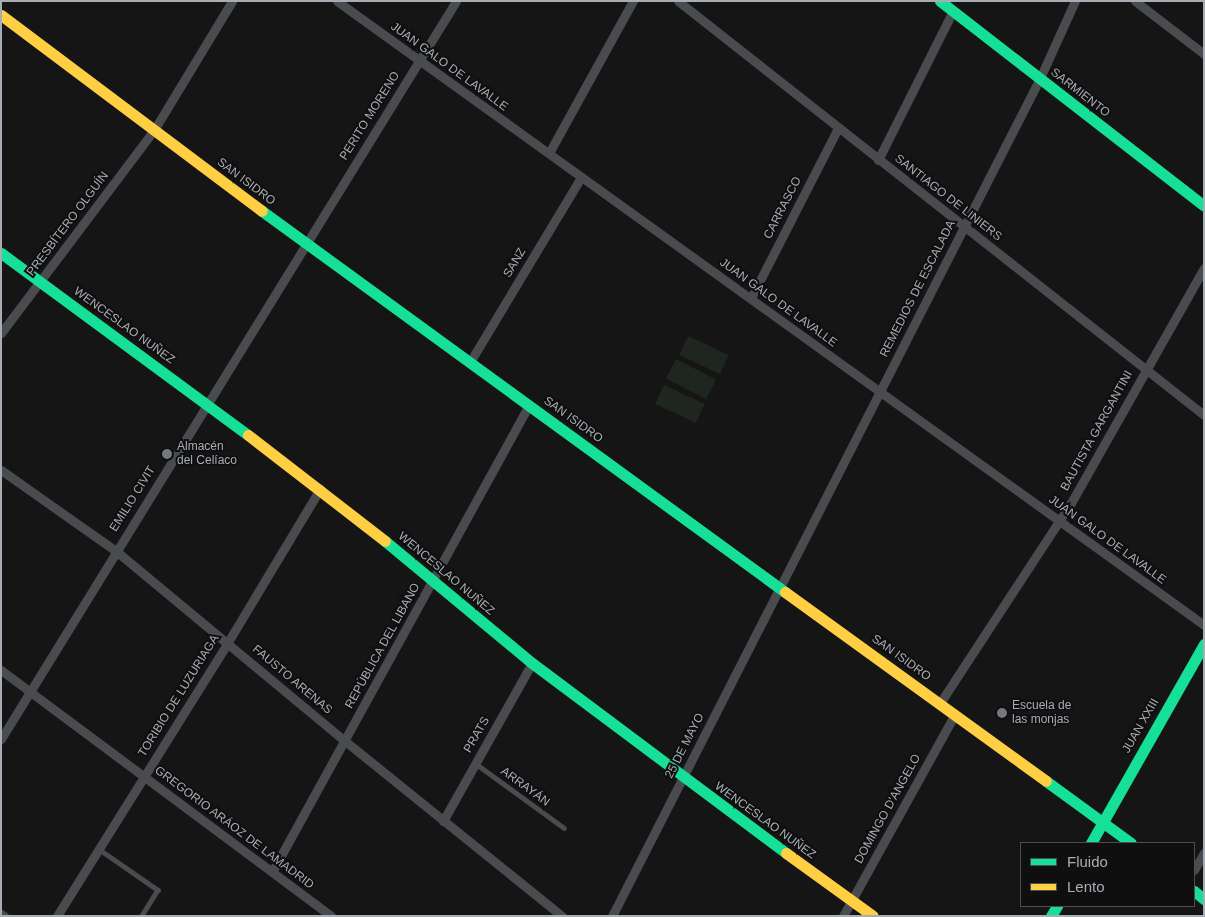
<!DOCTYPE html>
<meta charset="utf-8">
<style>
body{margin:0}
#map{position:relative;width:1205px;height:917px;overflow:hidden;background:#151515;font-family:Arial,sans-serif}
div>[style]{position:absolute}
.green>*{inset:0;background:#1f251f;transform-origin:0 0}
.lane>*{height:4.5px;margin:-2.25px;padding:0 2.25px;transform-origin:2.25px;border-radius:2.25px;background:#494b4e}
.street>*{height:9px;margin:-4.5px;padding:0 4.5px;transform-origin:4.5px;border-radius:4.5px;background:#494b4e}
.fast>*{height:11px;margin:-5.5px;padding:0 5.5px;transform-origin:5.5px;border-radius:5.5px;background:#16e098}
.slow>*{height:11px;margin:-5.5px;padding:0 5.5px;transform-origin:5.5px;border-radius:5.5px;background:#ffcf43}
.dots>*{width:14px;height:14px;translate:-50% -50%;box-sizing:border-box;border:2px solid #0f0f10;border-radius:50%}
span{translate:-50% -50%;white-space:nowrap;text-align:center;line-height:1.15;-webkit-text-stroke:4px #0f0f10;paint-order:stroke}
.street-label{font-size:12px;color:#a7adb4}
.poi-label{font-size:12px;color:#a7adb4}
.left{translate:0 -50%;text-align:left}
.frame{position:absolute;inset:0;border:2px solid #a7adb4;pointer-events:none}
.legend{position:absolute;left:1020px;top:842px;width:175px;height:65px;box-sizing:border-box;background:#0f0f10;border:1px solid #4c4e52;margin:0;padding:6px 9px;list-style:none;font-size:15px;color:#a7adb4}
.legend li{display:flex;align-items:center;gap:10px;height:25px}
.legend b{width:25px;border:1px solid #4c4e52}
</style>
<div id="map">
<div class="green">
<i style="left:688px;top:336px;width:45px;height:21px;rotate:25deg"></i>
<i style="left:676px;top:359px;width:45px;height:22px;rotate:27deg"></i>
<i style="left:664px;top:385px;width:45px;height:21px;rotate:25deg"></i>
</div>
<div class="lane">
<i style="left:475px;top:763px;width:110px;rotate:36.1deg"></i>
<i style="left:99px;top:849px;width:72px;rotate:34.8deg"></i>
<i style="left:158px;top:890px;width:31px;rotate:122deg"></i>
</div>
<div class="street">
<i style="left:337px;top:1px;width:1068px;rotate:35.74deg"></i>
<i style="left:678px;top:1px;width:669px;rotate:38.21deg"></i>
<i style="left:1135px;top:1px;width:87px;rotate:37.5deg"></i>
<i style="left:549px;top:153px;width:174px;rotate:-61.1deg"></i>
<i style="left:878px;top:160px;width:167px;rotate:-63.3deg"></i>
<i style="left:751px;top:298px;width:191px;rotate:-62.9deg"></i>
<i style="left:1px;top:333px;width:254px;rotate:-53deg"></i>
<i style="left:154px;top:130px;width:151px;rotate:-58.8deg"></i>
<i style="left:470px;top:362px;width:216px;rotate:-59deg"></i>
<i style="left:1px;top:470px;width:141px;rotate:35.2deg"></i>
<i style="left:116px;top:551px;width:298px;rotate:39.7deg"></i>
<i style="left:345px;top:741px;width:279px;rotate:38.9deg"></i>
<i style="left:1px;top:670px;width:412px;rotate:36.7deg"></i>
<i style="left:940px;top:703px;width:239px;rotate:-56.8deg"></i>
<i style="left:1071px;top:503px;width:270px;rotate:-60.5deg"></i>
<i style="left:1px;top:739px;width:867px;rotate:-58.34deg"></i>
<i style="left:443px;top:821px;width:181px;rotate:-60.6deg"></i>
<i style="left:1194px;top:870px;width:20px;rotate:-60deg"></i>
<i style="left:272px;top:872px;width:533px;rotate:-61.18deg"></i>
<i style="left:1px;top:914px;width:4px;rotate:34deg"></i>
<i style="left:57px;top:916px;width:323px;rotate:-58deg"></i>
<i style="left:228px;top:642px;width:179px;rotate:-59deg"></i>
<i style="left:612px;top:916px;width:941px;rotate:-62.94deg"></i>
<i style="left:1040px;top:78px;width:85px;rotate:-65.6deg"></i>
<i style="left:843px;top:916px;width:231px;rotate:-61deg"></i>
</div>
<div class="fast">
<i style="left:940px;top:1px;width:334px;rotate:37.8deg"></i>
<i style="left:262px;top:211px;width:647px;rotate:36.07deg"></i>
<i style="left:1px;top:253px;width:307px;rotate:36.4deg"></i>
<i style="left:385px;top:541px;width:191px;rotate:39.7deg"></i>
<i style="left:532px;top:663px;width:317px;rotate:36.8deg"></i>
<i style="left:1046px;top:781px;width:105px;rotate:36.1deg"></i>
<i style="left:1091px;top:843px;width:229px;rotate:-60.4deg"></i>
<i style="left:1194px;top:891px;width:13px;rotate:39deg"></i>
<i style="left:1051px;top:916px;width:12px;rotate:-59deg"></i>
</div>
<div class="slow">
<i style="left:1px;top:15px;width:326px;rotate:36.9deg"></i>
<i style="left:248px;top:435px;width:173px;rotate:37.7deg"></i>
<i style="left:785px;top:592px;width:322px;rotate:35.9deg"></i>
<i style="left:786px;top:853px;width:107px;rotate:35.9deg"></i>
</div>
<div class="dots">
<i style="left:167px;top:454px;background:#74787c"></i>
<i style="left:1002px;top:713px;background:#74787c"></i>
</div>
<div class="street-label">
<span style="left:449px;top:67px;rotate:36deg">JUAN GALO DE LAVALLE</span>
<span style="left:1080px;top:93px;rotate:38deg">SARMIENTO</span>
<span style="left:370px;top:116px;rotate:-58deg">PERITO MORENO</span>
<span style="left:246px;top:182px;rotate:37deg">SAN ISIDRO</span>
<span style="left:948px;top:198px;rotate:38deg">SANTIAGO DE LINIERS</span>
<span style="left:783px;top:208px;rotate:-63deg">CARRASCO</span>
<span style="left:68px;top:224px;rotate:-53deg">PRESBÍTERO OLGUÍN</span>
<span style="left:515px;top:263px;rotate:-59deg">SANZ</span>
<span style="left:918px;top:289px;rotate:-63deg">REMEDIOS DE ESCALADA</span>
<span style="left:778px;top:303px;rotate:36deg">JUAN GALO DE LAVALLE</span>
<span style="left:124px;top:326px;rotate:36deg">WENCESLAO NUÑEZ</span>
<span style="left:573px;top:420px;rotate:36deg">SAN ISIDRO</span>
<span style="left:1097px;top:431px;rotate:-61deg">BAUTISTA GARGANTINI</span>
<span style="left:133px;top:499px;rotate:-58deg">EMILIO CIVIT</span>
<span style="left:1107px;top:540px;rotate:36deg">JUAN GALO DE LAVALLE</span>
<span style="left:446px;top:574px;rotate:40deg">WENCESLAO NUÑEZ</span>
<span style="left:383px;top:646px;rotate:-61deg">REPÚBLICA DEL LIBANO</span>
<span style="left:901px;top:658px;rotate:36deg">SAN ISIDRO</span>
<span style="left:292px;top:680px;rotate:40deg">FAUSTO ARENAS</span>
<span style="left:179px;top:696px;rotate:-58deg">TORIBIO DE LUZURIAGA</span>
<span style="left:1141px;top:726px;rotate:-60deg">JUAN XXIII</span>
<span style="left:477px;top:735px;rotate:-60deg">PRATS</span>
<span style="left:685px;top:746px;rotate:-63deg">25 DE MAYO</span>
<span style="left:525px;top:787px;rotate:36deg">ARRAYÁN</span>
<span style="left:888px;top:809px;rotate:-61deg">DOMINGO D'ANGELO</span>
<span style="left:765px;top:821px;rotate:36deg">WENCESLAO NUÑEZ</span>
<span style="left:234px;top:828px;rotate:37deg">GREGORIO ARÁOZ DE LAMADRID</span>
</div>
<div class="poi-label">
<span class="left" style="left:177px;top:454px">Almacén<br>del Celíaco</span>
<span class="left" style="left:1012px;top:713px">Escuela de<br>las monjas</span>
</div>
<div class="frame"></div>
<ul class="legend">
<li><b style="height:6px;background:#16e098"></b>Fluido</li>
<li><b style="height:6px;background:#ffcf43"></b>Lento</li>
</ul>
</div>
